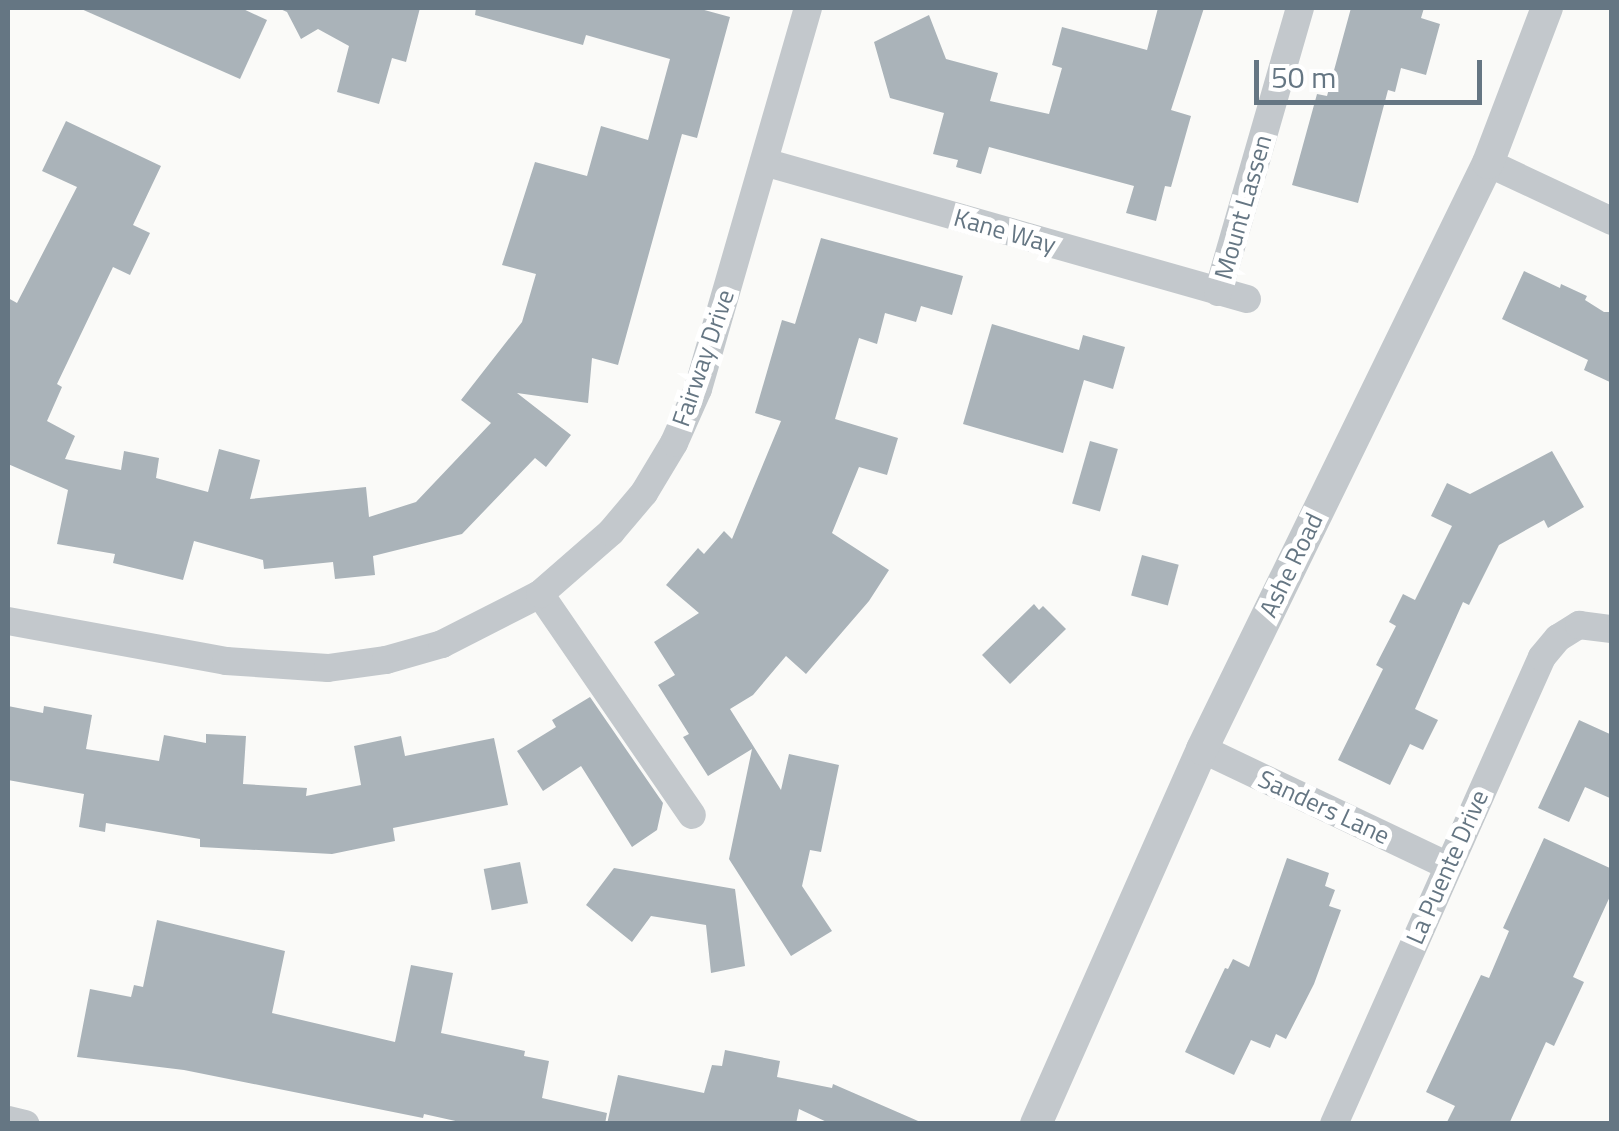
<!DOCTYPE html>
<style>
body{margin:0}
#map{position:relative;width:1619px;height:1131px;overflow:hidden;background:#fafaf8;font-family:"Titillium Web",sans-serif}
div>[style]{position:absolute}
.building>*{inset:0;background:#aab3b9;transform-origin:0 0}
.minor>*{height:28px;margin:-14px;padding:0 14px;transform-origin:14px;border-radius:14px;background:#c3c8cc}
.tertiary>*{height:32px;margin:-16px;padding:0 16px;transform-origin:16px;border-radius:16px;background:#c3c8cc}
span{translate:-50% -50%;white-space:nowrap;text-align:center;line-height:1.15;-webkit-text-stroke:10px #fff;paint-order:stroke}
.street-label{font-size:25px;color:#657683}
.frame{position:absolute;inset:0;border:10px solid #657683;pointer-events:none}
.scale{position:absolute;left:1254px;top:60px;width:228px;height:45px;box-sizing:border-box;border:5px solid #657683;border-top:0;padding-left:12px;font-size:30px;line-height:35px;white-space:nowrap;color:#657683;-webkit-text-stroke:8px #fff;paint-order:stroke}
</style>
<div id="map">
<div class="building">
<i style="clip-path:polygon(79px 8px,241px 8px,267px 20px,240px 79px)"></i>
<i style="clip-path:polygon(278px 8px,420px 8px,406px 62px,392px 58px,379px 104px,337px 92px,349px 46px,318px 29px,301px 39px,287px 12px)"></i>
<i style="clip-path:polygon(476px 8px,697px 8px,730px 17px,697px 138px,682px 134px,618px 365px,592px 358px,588px 403px,517px 393px,571px 435px,546px 467px,535px 458px,462px 534px,373px 556px,375px 575px,335px 579px,333px 562px,264px 569px,263px 560px,194px 541px,183px 580px,113px 563px,115px 554px,57px 544px,68px 490px,8px 464px,8px 298px,17px 303px,77px 187px,42px 171px,66px 121px,161px 166px,133px 225px,150px 233px,130px 275px,113px 267px,57px 384px,62px 387px,47px 421px,75px 436px,65px 459px,121px 470px,124px 451px,159px 458px,156px 478px,208px 492px,219px 449px,260px 460px,250px 499px,366px 487px,369px 517px,416px 502px,491px 423px,461px 400px,522px 322px,536px 274px,502px 265px,535px 162px,587px 176px,601px 126px,648px 140px,670px 59px,586px 35px,583px 45px,475px 15px)"></i>
<i style="clip-path:polygon(1158px 8px,1204px 8px,1171px 110px,1191px 116px,1171px 187px,1165px 186px,1156px 221px,1126px 213px,1134px 186px,989px 147px,981px 174px,956px 167px,958px 160px,933px 154px,944px 113px,890px 98px,874px 42px,929px 15px,946px 59px,998px 73px,990px 101px,1049px 114px,1062px 68px,1052px 65px,1062px 27px,1147px 50px)"></i>
<i style="clip-path:polygon(1351px 8px,1424px 8px,1421px 18px,1440px 24px,1426px 75px,1401px 68px,1395px 92px,1388px 90px,1358px 203px,1292px 185px,1317px 94px,1327px 96px)"></i>
<i style="clip-path:polygon(821px 238px,963px 276px,952px 315px,921px 306px,916px 322px,885px 313px,877px 344px,859px 338px,835px 419px,898px 438px,887px 475px,859px 467px,832px 533px,889px 570px,869px 601px,806px 674px,786px 656px,753px 695px,730px 709px,781px 790px,789px 754px,839px 765px,821px 852px,810px 850px,802px 886px,832px 931px,791px 956px,729px 859px,752px 749px,708px 776px,683px 737px,689px 734px,658px 685px,675px 675px,654px 642px,699px 613px,666px 585px,698px 548px,704px 554px,724px 531px,732px 539px,781px 421px,755px 413px,782px 320px,795px 324px)"></i>
<i style="clip-path:polygon(1524px 271px,1560px 288px,1561px 284px,1587px 296px,1585px 300px,1604px 312px,1612px 312px,1612px 383px,1584px 370px,1588px 360px,1502px 319px)"></i>
<i style="clip-path:polygon(992px 324px,1079px 350px,1083px 335px,1125px 347px,1113px 389px,1084px 380px,1063px 453px,963px 424px)"></i>
<i style="left:1090px;top:441px;width:29px;height:65px;rotate:16deg"></i>
<i style="clip-path:polygon(1552px 451px,1584px 507px,1548px 528px,1544px 520px,1499px 545px,1469px 605px,1463px 602px,1415px 709px,1438px 720px,1423px 750px,1410px 744px,1390px 785px,1338px 760px,1383px 669px,1376px 665px,1396px 626px,1389px 622px,1403px 594px,1415px 600px,1452px 526px,1431px 516px,1447px 483px,1470px 494px)"></i>
<i style="left:1142px;top:555px;width:38px;height:42px;rotate:15deg"></i>
<i style="clip-path:polygon(1034px 604px,1039px 610px,1043px 606px,1066px 629px,1010px 684px,982px 655px)"></i>
<i style="clip-path:polygon(590px 697px,663px 803px,657px 830px,632px 847px,581px 766px,543px 791px,517px 751px,556px 727px,552px 720px)"></i>
<i style="clip-path:polygon(8px 706px,43px 713px,44px 706px,92px 715px,86px 749px,159px 761px,164px 735px,206px 743px,206px 734px,246px 736px,243px 784px,307px 788px,306px 796px,361px 785px,354px 746px,401px 736px,405px 756px,494px 738px,508px 805px,393px 828px,395px 841px,332px 854px,200px 847px,200px 839px,106px 823px,105px 832px,79px 827px,84px 794px,8px 780px)"></i>
<i style="clip-path:polygon(1579px 720px,1612px 735px,1612px 799px,1585px 787px,1569px 822px,1538px 808px)"></i>
<i style="clip-path:polygon(1544px 838px,1612px 869px,1612px 892px,1573px 977px,1584px 982px,1554px 1046px,1546px 1042px,1509px 1124px,1446px 1124px,1455px 1106px,1426px 1092px,1481px 975px,1489px 978px,1509px 931px,1503px 928px)"></i>
<i style="clip-path:polygon(1287px 858px,1329px 873px,1325px 886px,1335px 890px,1329px 906px,1341px 910px,1314px 984px,1286px 1039px,1276px 1034px,1270px 1048px,1251px 1040px,1234px 1075px,1185px 1052px,1225px 968px,1228px 969px,1233px 959px,1249px 967px)"></i>
<i style="left:520px;top:862px;width:42px;height:37px;rotate:79deg"></i>
<i style="clip-path:polygon(614px 868px,735px 889px,745px 966px,711px 973px,706px 925px,651px 916px,632px 942px,586px 905px)"></i>
<i style="clip-path:polygon(157px 920px,285px 951px,272px 1013px,395px 1042px,411px 965px,453px 973px,441px 1033px,525px 1051px,524px 1056px,549px 1061px,542px 1098px,607px 1113px,605px 1124px,469px 1124px,424px 1114px,423px 1118px,184px 1070px,77px 1057px,90px 989px,131px 997px,134px 985px,143px 987px)"></i>
<i style="clip-path:polygon(725px 1050px,780px 1061px,777px 1077px,832px 1088px,833px 1084px,925px 1124px,831px 1124px,799px 1109px,796px 1124px,607px 1124px,618px 1075px,704px 1093px,712px 1065px,722px 1066px)"></i>
</div>
<div class="minor">
<i style="left:764px;top:162px;width:502px;rotate:15.84deg"></i>
<i style="left:1488px;top:163px;width:137px;rotate:25.1deg"></i>
<i style="left:1218px;top:292px;width:296px;rotate:-73.9deg"></i>
<i style="left:540px;top:594px;width:268px;rotate:55.5deg"></i>
<i style="left:8px;top:621px;width:222px;rotate:10.4deg"></i>
<i style="left:226px;top:661px;width:102px;rotate:3.9deg"></i>
<i style="left:328px;top:668px;width:59px;rotate:-7.9deg"></i>
<i style="left:386px;top:660px;width:58px;rotate:-15.9deg"></i>
<i style="left:442px;top:644px;width:110px;rotate:-27deg"></i>
<i style="left:540px;top:594px;width:94px;rotate:-41.1deg"></i>
<i style="left:611px;top:532px;width:51px;rotate:-49.8deg"></i>
<i style="left:644px;top:493px;width:58px;rotate:-59deg"></i>
<i style="left:674px;top:443px;width:59px;rotate:-66deg"></i>
<i style="left:698px;top:389px;width:397px;rotate:-73.9deg"></i>
<i style="left:1202px;top:749px;width:270px;rotate:25.4deg"></i>
<i style="left:8px;top:1120px;width:18px;rotate:13deg"></i>
<i style="left:1334px;top:1124px;width:511px;rotate:-65.99deg"></i>
<i style="left:1542px;top:657px;width:25px;rotate:-50deg"></i>
<i style="left:1558px;top:638px;width:25px;rotate:-32deg"></i>
<i style="left:1579px;top:625px;width:33px;rotate:7deg"></i>
</div>
<div class="tertiary">
<i style="left:1036px;top:1124px;width:410px;rotate:-66.1deg"></i>
<i style="left:1202px;top:749px;width:652px;rotate:-63.99deg"></i>
<i style="left:1488px;top:163px;width:166px;rotate:-69.2deg"></i>
</div>
<div class="street-label">
<span style="left:1243px;top:207px;rotate:-74deg">Mount Lassen</span>
<span style="left:1005px;top:231px;rotate:16deg">Kane Way</span>
<span style="left:703px;top:358px;rotate:-71deg">Fairway Drive</span>
<span style="left:1291px;top:565px;rotate:-64deg">Ashe Road</span>
<span style="left:1324px;top:807px;rotate:25deg">Sanders Lane</span>
<span style="left:1447px;top:867px;rotate:-66deg">La Puente Drive</span>
</div>
<div class="frame"></div>
<div class="scale">50 m</div>
</div>
